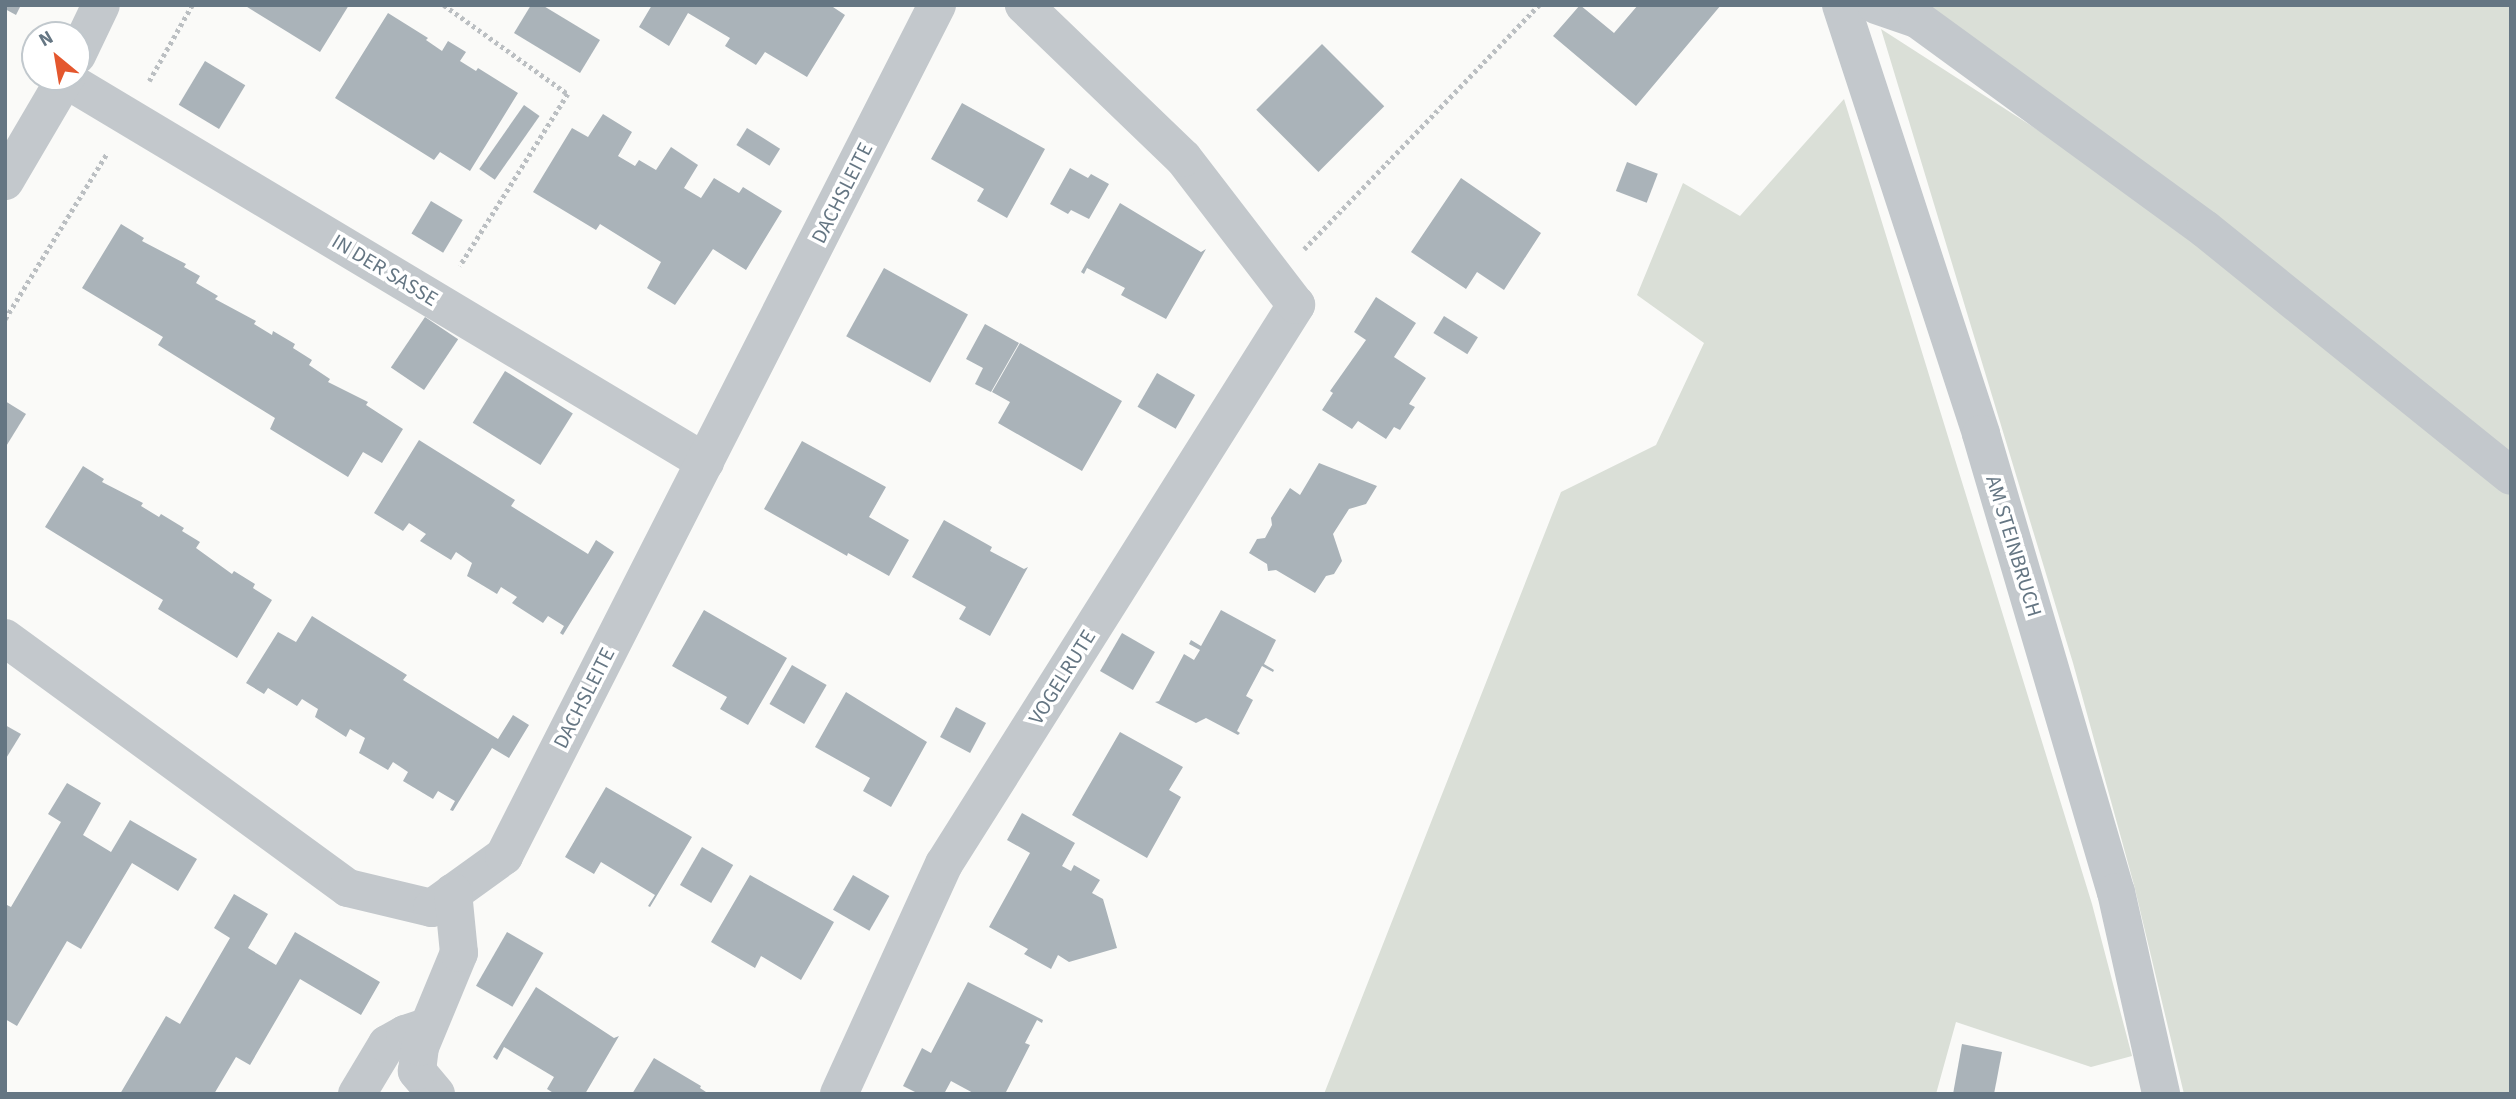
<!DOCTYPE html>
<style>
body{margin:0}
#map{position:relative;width:2516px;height:1099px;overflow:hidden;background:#fafaf8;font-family:"Source Sans 3",sans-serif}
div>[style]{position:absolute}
.green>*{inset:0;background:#dadfd7}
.building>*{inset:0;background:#aab3b9;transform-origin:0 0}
.path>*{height:4.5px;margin-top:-2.25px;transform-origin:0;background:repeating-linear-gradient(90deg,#bbbfc2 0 3.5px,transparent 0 7px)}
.minor>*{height:38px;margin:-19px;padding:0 19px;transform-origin:19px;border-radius:19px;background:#c3c8cc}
span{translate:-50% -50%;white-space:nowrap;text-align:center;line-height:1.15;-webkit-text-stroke:7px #fff;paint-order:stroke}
.street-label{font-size:21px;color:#657683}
.frame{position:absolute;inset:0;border:7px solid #657683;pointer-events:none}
.north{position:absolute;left:21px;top:21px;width:70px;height:70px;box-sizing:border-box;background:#fff;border:2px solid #c1c8cd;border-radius:50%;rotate:330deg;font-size:19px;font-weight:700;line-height:28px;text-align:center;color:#657683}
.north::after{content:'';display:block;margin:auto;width:24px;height:32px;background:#e4572e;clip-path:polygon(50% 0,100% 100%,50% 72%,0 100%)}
</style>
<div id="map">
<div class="green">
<i style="clip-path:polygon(1927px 5px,2511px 5px,2511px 464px)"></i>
<i style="clip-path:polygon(1881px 29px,2168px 214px,2511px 485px,2511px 1094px,2184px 1094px,2134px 885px,2073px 663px)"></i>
<i style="clip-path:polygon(1844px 99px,2092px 904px,2132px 1056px,2091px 1067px,1956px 1022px,1936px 1094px,1324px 1094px,1561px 492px,1656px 445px,1704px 343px,1637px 295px,1683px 183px,1740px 216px)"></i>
</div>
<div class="building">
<i style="clip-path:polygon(5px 5px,21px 5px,16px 15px,5px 9px)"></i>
<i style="clip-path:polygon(244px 5px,349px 5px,320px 52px)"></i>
<i style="clip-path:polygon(531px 5px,542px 5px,600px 40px,580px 73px,514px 33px)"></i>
<i style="clip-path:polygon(652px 5px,830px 5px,845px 15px,807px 77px,765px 52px,756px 65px,725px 46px,730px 38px,688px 13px,669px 46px,639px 27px)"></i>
<i style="clip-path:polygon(1580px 5px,1614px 33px,1638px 5px,1721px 5px,1636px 106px,1553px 36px)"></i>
<i style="clip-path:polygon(388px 13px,428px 38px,426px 40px,442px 51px,448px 41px,466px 52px,460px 61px,476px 71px,478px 68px,518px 93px,470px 171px,440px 152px,434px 160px,335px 98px)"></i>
<i style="left:1322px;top:44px;width:88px;height:93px;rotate:45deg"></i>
<i style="left:205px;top:61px;width:47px;height:51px;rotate:31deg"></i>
<i style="clip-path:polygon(962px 103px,1045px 149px,1007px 218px,977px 201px,984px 189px,931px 159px)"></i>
<i style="left:524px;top:105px;width:19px;height:78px;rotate:35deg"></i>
<i style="clip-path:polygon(603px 114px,632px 132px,618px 156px,635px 166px,639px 160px,656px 170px,671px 147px,698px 165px,684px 188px,701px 198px,714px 178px,739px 193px,743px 187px,782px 211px,746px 270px,713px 249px,675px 305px,647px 288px,661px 262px,600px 224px,596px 230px,533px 192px,572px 128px,588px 137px)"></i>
<i style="left:747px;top:128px;width:39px;height:20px;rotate:32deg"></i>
<i style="left:1627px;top:162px;width:33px;height:31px;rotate:21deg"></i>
<i style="clip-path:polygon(1070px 168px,1088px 178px,1091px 174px,1109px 184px,1089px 219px,1071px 210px,1068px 214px,1050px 204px)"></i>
<i style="clip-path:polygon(1461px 178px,1541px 233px,1504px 290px,1477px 272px,1466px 289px,1411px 252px)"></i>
<i style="left:431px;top:201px;width:37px;height:38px;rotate:31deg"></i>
<i style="clip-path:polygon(1120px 203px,1201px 252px,1206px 249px,1166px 319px,1121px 295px,1125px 288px,1087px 268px,1084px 274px,1081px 272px)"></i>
<i style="clip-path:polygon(121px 224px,144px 238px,142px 241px,186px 264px,184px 267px,200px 276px,196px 283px,218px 296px,215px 299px,256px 321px,254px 324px,272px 335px,273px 331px,295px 344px,293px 348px,312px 360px,309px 365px,330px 379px,328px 382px,368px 402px,366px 405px,403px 429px,382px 463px,363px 452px,348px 477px,270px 429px,275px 418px,158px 345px,163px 337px,82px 288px)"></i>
<i style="left:884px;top:268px;width:96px;height:78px;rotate:29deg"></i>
<i style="clip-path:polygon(1376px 297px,1416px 323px,1394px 357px,1426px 378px,1409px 404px,1415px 407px,1400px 430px,1394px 427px,1386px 439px,1358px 421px,1352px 429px,1322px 410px,1333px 393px,1330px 391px,1366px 340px,1354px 332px)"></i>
<i style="left:1444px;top:316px;width:40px;height:20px;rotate:32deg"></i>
<i style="left:425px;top:317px;width:40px;height:61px;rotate:34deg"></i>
<i style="clip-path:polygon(985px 324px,1019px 343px,991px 392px,975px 384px,983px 368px,966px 359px)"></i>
<i style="clip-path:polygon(1020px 343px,1122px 401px,1082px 471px,998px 423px,1010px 402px,992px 392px)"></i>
<i style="left:505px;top:371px;width:80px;height:61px;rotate:32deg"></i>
<i style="left:1157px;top:373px;width:44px;height:39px;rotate:30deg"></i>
<i style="clip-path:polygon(5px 401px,26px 414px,5px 448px)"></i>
<i style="clip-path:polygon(419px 440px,515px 500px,511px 506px,588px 554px,596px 540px,614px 552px,563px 635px,560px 633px,564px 626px,548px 616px,543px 623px,512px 603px,517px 597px,501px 587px,497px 594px,467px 576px,472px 563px,456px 552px,451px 560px,420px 541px,426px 534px,409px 523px,403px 531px,374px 513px)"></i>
<i style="clip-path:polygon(802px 441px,886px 487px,869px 517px,909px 540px,889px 576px,848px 553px,847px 556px,764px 509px)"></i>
<i style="clip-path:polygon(1319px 463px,1377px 486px,1366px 504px,1349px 509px,1333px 534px,1342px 561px,1334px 574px,1326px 576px,1315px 593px,1276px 570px,1268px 571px,1267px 564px,1249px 553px,1257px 539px,1265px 538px,1272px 525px,1271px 518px,1290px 488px,1300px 495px)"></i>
<i style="clip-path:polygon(83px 466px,104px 479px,102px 482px,143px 503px,141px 506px,159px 517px,161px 514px,184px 528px,182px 531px,200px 542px,196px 548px,232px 574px,234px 571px,255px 584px,253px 588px,272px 600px,237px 658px,158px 609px,163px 600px,45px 527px)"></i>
<i style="clip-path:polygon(944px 520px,992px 547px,990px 551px,1024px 569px,1028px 567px,990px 636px,959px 619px,966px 607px,912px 577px)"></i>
<i style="clip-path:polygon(704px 610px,787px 658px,748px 725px,720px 709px,727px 697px,672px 666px)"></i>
<i style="clip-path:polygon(1221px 610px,1276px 640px,1264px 664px,1274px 670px,1273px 672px,1262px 666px,1246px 696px,1253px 700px,1237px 731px,1240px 733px,1238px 735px,1206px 718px,1196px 723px,1155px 702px,1159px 701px,1184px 654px,1194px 660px,1200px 650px,1189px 644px,1191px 640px,1201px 646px)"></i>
<i style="clip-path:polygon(312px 616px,407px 675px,403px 680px,498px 739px,513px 715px,529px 725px,509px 758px,492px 748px,453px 811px,450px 810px,455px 801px,438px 791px,433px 799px,403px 781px,408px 772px,393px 762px,388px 770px,359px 753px,365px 738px,350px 729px,346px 737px,315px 717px,318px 709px,302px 699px,297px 706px,268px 688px,264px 694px,246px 683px,278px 632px,296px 642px)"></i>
<i style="left:1122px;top:633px;width:38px;height:44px;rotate:30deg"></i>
<i style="left:792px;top:665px;width:40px;height:45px;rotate:30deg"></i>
<i style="clip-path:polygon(846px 692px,927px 742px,891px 807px,863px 791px,870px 778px,815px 747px)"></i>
<i style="left:956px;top:707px;width:34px;height:34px;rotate:28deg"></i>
<i style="clip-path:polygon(5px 725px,21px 734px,5px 760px)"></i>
<i style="clip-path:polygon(1120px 732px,1183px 767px,1169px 790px,1181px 797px,1147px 858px,1072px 815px)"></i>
<i style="clip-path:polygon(67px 783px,101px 803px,83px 835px,111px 852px,130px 820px,197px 859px,178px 891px,132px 863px,81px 949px,67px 941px,17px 1026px,5px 1019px,5px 904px,11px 907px,61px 822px,48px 814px)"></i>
<i style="clip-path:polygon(606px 787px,692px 837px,650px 907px,648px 906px,655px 895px,601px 862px,594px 874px,565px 857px)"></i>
<i style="clip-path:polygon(1022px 813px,1075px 843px,1062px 866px,1071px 871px,1074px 865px,1100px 880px,1092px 893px,1103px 899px,1117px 948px,1069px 962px,1058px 955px,1051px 969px,1024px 954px,1028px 949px,989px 927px,1030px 853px,1007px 840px)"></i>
<i style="left:702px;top:847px;width:36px;height:44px;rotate:30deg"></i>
<i style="clip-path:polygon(750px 875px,834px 922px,801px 980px,761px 956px,755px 968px,711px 942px)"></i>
<i style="left:853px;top:875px;width:42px;height:40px;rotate:30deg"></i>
<i style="clip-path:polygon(234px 894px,268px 914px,248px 948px,276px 965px,295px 932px,380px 982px,361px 1015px,300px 979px,250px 1065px,236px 1057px,214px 1094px,120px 1094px,166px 1016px,180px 1024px,230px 938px,214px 928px)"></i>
<i style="left:507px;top:932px;width:42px;height:62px;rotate:30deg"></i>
<i style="clip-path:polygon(968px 982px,1043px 1020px,1042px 1023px,1037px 1020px,1025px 1043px,1030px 1045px,1005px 1094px,975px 1094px,951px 1081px,944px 1094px,919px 1094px,903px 1086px,922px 1048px,931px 1053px)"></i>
<i style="clip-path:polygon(536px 987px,614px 1038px,619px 1036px,585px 1094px,555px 1094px,547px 1089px,554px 1077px,504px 1047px,497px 1060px,493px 1057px)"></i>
<i style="clip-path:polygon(1962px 1044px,2002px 1052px,1994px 1094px,1953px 1094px)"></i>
<i style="clip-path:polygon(654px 1058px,701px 1086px,700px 1088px,709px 1094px,632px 1094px)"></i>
</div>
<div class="path">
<i style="left:444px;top:5px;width:153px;rotate:35.7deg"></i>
<i style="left:568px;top:94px;width:203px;rotate:122.1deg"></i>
<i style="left:149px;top:81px;width:87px;rotate:-60.5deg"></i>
<i style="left:1304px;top:249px;width:339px;rotate:-46.1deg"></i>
<i style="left:5px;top:319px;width:193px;rotate:-58.4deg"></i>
</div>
<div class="minor">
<i style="left:1841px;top:5px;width:451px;rotate:71.9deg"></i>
<i style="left:1981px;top:434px;width:477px;rotate:73.6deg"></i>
<i style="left:2116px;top:892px;width:207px;rotate:77.4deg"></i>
<i style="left:1876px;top:5px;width:43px;rotate:18.9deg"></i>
<i style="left:1917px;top:19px;width:356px;rotate:36.1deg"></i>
<i style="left:2205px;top:229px;width:393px;rotate:38.9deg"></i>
<i style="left:77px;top:55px;width:55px;rotate:-64.4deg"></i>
<i style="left:65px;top:79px;width:746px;rotate:30.9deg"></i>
<i style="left:5px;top:181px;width:121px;rotate:-59.6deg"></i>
<i style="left:5px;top:638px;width:424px;rotate:36.1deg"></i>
<i style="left:348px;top:888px;width:86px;rotate:13.4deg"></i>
<i style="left:432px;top:908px;width:89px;rotate:-35.8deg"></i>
<i style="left:504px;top:856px;width:955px;rotate:-63.03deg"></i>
<i style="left:357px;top:1094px;width:58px;rotate:-59deg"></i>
<i style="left:387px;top:1044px;width:21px;rotate:-29deg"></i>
<i style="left:405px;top:1034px;width:23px;rotate:-18deg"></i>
<i style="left:436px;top:1094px;width:30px;rotate:-130deg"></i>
<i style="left:417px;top:1071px;width:24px;rotate:-83deg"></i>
<i style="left:420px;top:1047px;width:102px;rotate:-67.5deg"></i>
<i style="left:459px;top:953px;width:61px;rotate:-95.6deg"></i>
<i style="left:839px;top:1094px;width:253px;rotate:-65.5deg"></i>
<i style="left:944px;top:864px;width:661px;rotate:-57.8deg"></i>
<i style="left:1296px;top:305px;width:185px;rotate:-127.5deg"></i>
<i style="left:1183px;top:158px;width:221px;rotate:-136.1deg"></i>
</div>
<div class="street-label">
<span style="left:842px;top:193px;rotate:-63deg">DACHSLEITE</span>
<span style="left:385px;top:270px;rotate:31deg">IN DER SASSE</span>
<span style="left:2014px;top:546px;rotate:73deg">AM STEINBRUCH</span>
<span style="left:1062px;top:677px;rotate:-58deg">VOGELRUTE</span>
<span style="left:584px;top:698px;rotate:-63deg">DACHSLEITE</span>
</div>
<div class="frame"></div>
<div class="north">N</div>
</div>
